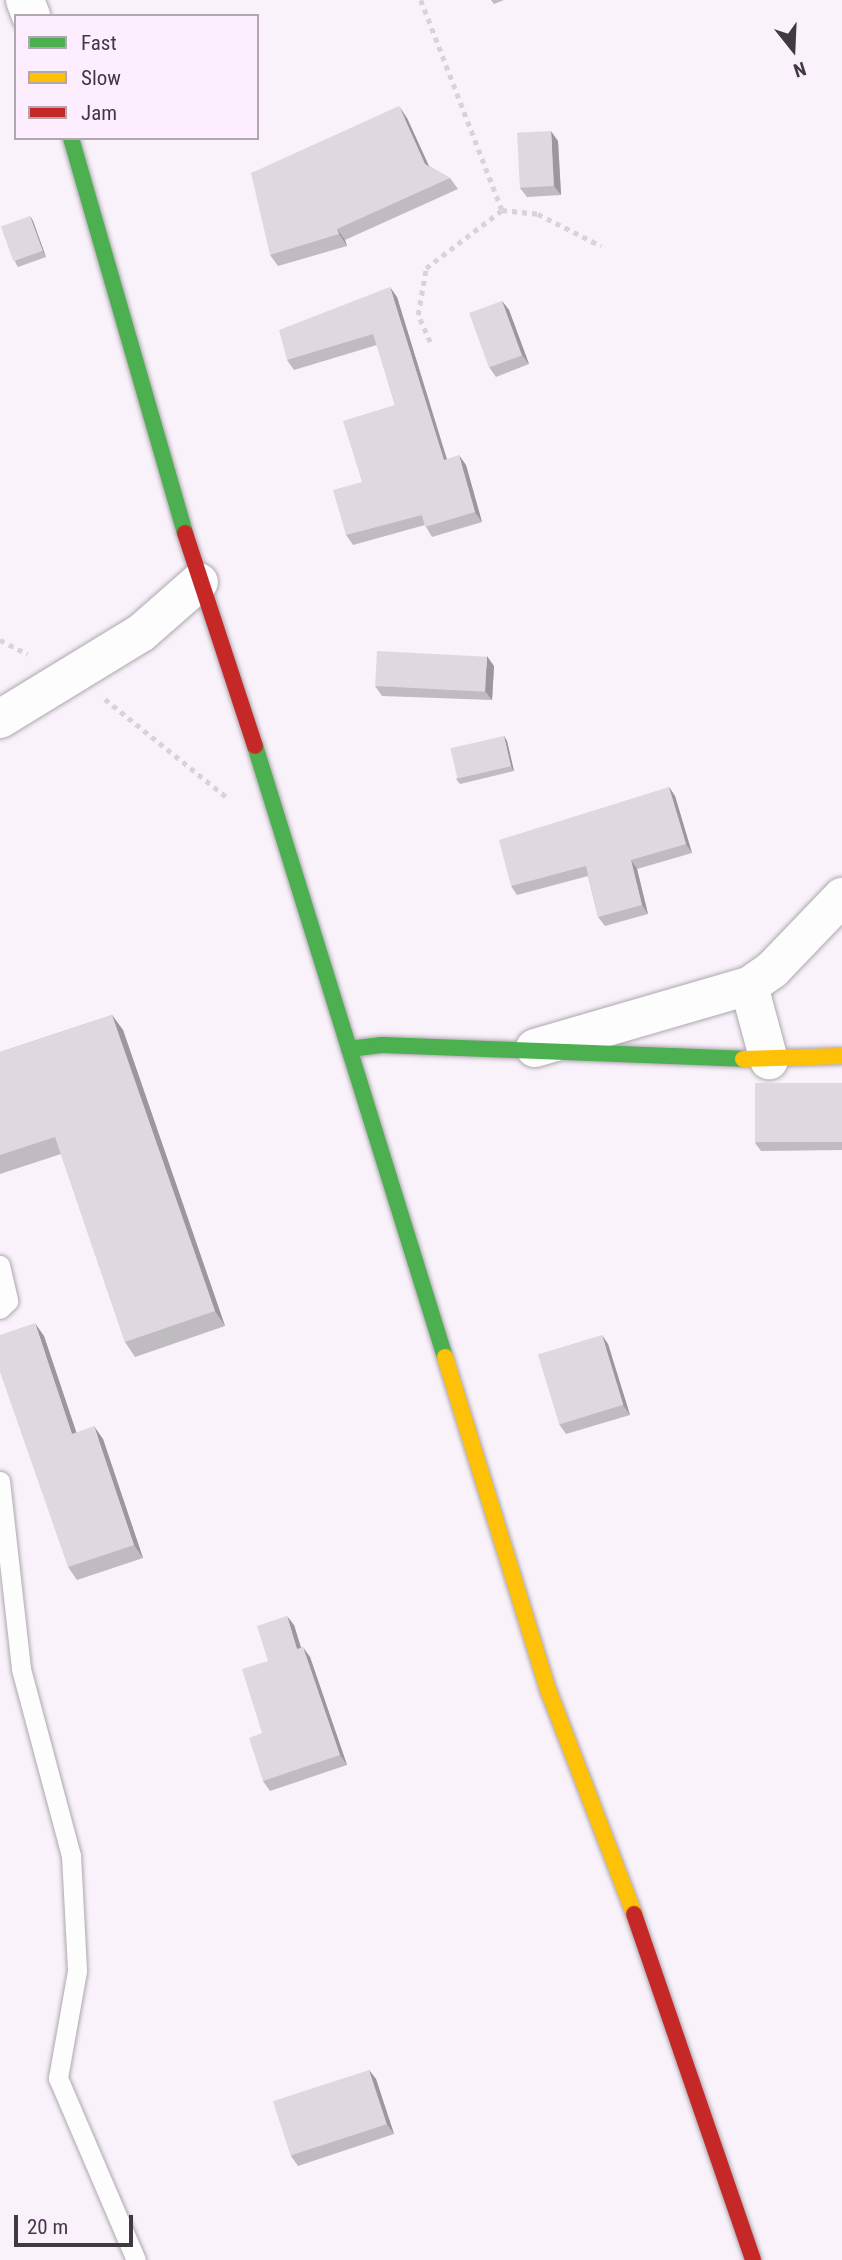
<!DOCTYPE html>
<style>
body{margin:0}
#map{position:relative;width:842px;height:2260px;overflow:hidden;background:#f9f2fa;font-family:"Roboto Condensed",sans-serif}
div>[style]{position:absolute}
.path>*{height:4.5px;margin-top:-2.25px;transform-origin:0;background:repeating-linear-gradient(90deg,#d7d4d7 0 5px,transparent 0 10px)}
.roads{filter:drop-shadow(0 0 2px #ada7ae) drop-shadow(0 0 2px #ada7ae)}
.lane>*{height:19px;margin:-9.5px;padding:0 9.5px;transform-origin:9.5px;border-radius:9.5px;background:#fefdfe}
.street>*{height:38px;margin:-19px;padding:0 19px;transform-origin:19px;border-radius:19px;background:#fefdfe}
.fast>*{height:16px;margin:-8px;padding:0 8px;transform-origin:8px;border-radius:8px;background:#4caf50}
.slow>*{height:16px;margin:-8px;padding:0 8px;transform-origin:8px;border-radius:8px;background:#ffc107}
.jam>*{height:16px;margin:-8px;padding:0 8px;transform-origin:8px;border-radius:8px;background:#c62828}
.wall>*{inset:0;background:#c0bac1}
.shaded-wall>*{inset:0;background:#9c979d}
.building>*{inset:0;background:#dfd8e0;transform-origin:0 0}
span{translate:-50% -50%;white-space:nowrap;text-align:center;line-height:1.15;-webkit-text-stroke:6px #fceefe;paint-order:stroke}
.legend{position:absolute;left:14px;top:14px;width:245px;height:126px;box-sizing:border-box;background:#fceefe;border:2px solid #b1a6b2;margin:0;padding:9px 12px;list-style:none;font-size:21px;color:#403941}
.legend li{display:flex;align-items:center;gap:14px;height:35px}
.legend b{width:35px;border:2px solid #b1a6b2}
.north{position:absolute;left:758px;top:14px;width:70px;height:70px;-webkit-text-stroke:5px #fceefe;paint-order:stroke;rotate:162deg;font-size:19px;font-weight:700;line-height:28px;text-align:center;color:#403941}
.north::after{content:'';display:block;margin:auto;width:24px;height:32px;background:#403941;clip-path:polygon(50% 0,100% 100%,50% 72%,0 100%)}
.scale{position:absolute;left:14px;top:2215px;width:119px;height:32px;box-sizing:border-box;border:4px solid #403941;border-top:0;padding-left:9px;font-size:21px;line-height:24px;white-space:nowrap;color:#403941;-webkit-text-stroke:5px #fceefe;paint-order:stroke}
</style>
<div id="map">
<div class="path">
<i style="left:421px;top:0;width:225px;rotate:68.9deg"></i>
<i style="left:502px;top:210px;width:36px;rotate:6deg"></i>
<i style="left:538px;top:214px;width:71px;rotate:26.9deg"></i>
<i style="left:430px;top:342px;width:30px;rotate:-114deg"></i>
<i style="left:418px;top:315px;width:48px;rotate:-80.3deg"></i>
<i style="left:426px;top:268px;width:96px;rotate:-37.3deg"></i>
<i style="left:0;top:640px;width:31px;rotate:27deg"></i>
<i style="left:105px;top:699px;width:159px;rotate:38.9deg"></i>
</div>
<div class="roads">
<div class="lane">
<i style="left:0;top:1265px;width:37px;rotate:77deg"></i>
<i style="left:8px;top:1301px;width:11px;rotate:135deg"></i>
<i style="left:0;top:1481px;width:189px;rotate:83.6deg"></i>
<i style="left:21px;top:1669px;width:193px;rotate:75deg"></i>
<i style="left:71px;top:1855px;width:116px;rotate:87deg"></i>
<i style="left:77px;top:1971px;width:109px;rotate:100.1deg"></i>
<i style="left:58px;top:2078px;width:198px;rotate:66.8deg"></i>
</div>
<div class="street">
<i style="left:25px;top:0;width:17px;rotate:69deg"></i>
<i style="left:0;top:719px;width:165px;rotate:-31.4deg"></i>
<i style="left:141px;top:633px;width:77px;rotate:-41.3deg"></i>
<i style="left:749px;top:986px;width:77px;rotate:74.9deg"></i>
<i style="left:535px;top:1048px;width:223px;rotate:-16.2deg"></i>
<i style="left:749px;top:986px;width:29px;rotate:-35deg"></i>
<i style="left:773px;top:969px;width:100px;rotate:-46.2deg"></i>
</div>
<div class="fast">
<i style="left:71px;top:138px;width:411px;rotate:73.9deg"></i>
<i style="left:255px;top:746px;width:640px;rotate:72.73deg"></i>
<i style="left:349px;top:1049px;width:33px;rotate:-7deg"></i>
<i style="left:382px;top:1045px;width:361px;rotate:2.2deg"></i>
</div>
<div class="slow">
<i style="left:743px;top:1059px;width:99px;rotate:-1.7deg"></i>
<i style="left:445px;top:1357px;width:351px;rotate:72.8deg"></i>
<i style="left:549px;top:1692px;width:238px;rotate:69deg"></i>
</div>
<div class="jam">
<i style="left:185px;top:533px;width:224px;rotate:71.8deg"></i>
<i style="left:634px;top:1914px;width:366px;rotate:71deg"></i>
</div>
</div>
<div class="wall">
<i style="clip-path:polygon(491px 0,504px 0,494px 4px)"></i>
<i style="clip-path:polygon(407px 118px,429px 166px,450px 178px,458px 189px,345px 240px,347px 246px,278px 266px,270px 255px)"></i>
<i style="clip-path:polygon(558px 141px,561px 195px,527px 197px,520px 188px)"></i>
<i style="clip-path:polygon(30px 216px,33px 221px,46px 257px,18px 267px,15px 262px)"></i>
<i style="clip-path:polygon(397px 297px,447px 459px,466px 465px,482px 522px,432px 537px,425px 525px,353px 545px,346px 535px,395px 405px,377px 345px,294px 370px,287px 360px)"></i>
<i style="clip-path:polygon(502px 301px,509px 310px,529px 364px,496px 377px,489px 367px)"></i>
<i style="clip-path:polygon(494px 666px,492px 700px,382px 696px,375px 686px)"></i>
<i style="clip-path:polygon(504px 736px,507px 741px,514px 771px,460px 784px,456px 779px)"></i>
<i style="clip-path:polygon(669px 787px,675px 796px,692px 853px,637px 869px,648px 914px,605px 926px,598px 917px,588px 876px,517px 895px,511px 886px)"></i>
<i style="clip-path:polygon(112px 1015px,123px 1030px,225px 1326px,135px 1357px,125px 1342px,61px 1154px,0 1174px,0 1052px)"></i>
<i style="clip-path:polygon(842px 1083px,842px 1150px,761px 1151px,755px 1143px)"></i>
<i style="clip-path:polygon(44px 1336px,76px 1432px,103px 1439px,143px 1558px,77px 1580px,68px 1567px)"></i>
<i style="clip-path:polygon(608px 1344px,630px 1415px,566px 1434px,559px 1424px)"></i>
<i style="clip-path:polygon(294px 1625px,301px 1647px,310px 1657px,347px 1765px,270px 1791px,263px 1781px,262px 1733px)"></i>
<i style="clip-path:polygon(369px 2070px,376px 2079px,394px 2134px,298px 2166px,291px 2156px)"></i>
</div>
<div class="shaded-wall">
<i style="clip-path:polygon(399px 106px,407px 118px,433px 175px,425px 164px)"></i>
<i style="clip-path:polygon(551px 131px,558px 141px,561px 195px,554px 186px)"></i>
<i style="clip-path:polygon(30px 216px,33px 221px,46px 257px,43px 251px)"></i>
<i style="clip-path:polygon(337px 229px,345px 240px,347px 246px,339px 234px)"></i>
<i style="clip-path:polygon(390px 287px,397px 297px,450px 470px,444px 460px)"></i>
<i style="clip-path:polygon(502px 301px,509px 310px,529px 364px,522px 355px)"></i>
<i style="clip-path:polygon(459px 455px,466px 465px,482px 522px,475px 512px)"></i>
<i style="clip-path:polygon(487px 656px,494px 666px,492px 700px,485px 691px)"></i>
<i style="clip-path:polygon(504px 736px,507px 741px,514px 771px,511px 766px)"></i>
<i style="clip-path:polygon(669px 787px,675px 796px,692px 853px,686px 844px)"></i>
<i style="clip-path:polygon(631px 860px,637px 869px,648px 914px,642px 905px)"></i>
<i style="clip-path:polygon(112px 1015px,123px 1030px,225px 1326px,215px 1311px)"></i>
<i style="clip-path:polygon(35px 1323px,44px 1336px,81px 1446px,72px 1434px)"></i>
<i style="clip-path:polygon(602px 1335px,608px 1344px,630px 1415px,623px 1405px)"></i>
<i style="clip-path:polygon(94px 1426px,103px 1439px,143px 1558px,134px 1545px)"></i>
<i style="clip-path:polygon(287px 1616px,294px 1625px,304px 1658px,297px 1649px)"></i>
<i style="clip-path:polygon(303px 1647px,310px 1657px,347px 1765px,340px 1755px)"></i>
<i style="clip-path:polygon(369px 2070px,376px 2079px,394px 2134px,387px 2124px)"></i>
</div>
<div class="building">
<i style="clip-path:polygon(399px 106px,425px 164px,450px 178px,337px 229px,339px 234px,270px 255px,251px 173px)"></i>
<i style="left:551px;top:131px;width:55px;height:34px;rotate:87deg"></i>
<i style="left:30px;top:216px;width:37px;height:31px;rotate:70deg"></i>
<i style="clip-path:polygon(390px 287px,444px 460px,459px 455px,475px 512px,425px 527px,422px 515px,346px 535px,333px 490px,362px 482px,343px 421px,395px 405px,373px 334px,287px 360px,279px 330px)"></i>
<i style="left:502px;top:301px;width:58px;height:35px;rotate:70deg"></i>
<i style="left:377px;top:651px;width:110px;height:35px;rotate:3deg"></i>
<i style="left:504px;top:736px;width:31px;height:55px;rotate:77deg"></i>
<i style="clip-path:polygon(669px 787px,686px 844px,631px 860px,642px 905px,598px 917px,586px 866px,511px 886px,499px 840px)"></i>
<i style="clip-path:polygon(112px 1015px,215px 1311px,125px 1342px,55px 1137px,0 1155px,0 1052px)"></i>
<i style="left:842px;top:1083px;width:59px;height:87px;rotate:90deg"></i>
<i style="clip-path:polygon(35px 1323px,72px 1434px,94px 1426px,134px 1545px,68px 1567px,0 1372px,0 1335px)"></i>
<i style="left:602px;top:1335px;width:73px;height:67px;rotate:73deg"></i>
<i style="clip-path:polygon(287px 1616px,297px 1649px,303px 1647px,340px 1755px,263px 1781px,249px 1738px,262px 1733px,242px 1669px,268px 1661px,257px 1626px)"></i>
<i style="left:369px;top:2070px;width:57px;height:101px;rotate:72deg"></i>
</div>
<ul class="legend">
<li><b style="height:9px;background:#4caf50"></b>Fast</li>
<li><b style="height:9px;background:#ffc107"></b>Slow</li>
<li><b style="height:9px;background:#c62828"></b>Jam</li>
</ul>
<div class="north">N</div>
<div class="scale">20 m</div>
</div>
